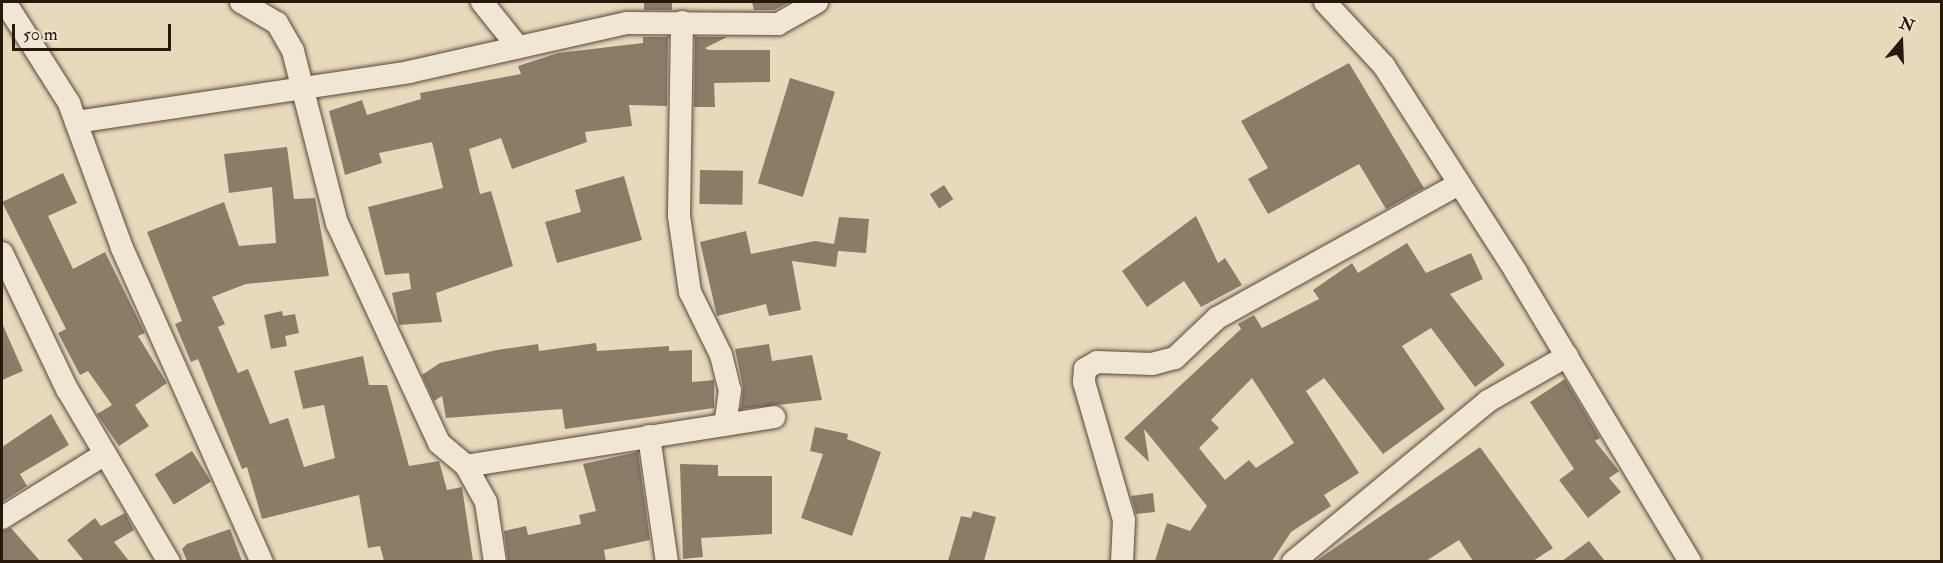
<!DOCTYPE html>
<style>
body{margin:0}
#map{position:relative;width:1943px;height:563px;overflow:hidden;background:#e8d9bd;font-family:"IM FELL Double Pica",serif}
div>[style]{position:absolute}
.building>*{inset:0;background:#8b7c68;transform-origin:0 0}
.roads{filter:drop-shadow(0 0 2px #574838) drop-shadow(0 0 2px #574838)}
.street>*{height:22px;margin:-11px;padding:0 11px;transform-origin:11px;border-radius:11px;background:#f0e6d4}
span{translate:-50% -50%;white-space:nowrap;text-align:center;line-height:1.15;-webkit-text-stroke:4.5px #f0e6d4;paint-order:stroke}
.frame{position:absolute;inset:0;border:3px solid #27180b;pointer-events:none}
.north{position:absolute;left:1871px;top:12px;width:60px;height:60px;-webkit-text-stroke:4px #f0e6d4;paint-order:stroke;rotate:19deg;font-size:16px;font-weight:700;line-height:24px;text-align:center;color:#27180b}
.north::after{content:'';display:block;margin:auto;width:21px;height:27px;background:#27180b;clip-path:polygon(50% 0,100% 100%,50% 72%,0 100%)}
.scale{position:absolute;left:12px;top:24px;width:159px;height:27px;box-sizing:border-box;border:3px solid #27180b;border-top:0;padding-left:8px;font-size:18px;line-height:21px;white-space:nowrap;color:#27180b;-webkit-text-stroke:4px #f0e6d4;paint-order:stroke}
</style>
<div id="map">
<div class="building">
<i style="left:644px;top:2px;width:28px;height:8px"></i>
<i style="clip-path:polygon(752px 2px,790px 2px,774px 10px,754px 10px)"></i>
<i style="clip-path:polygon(643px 37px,668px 37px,667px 106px,629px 105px,632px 126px,585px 132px,587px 142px,512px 169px,501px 138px,469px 149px,480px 194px,491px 191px,513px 266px,436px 293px,442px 322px,399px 325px,392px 293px,411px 289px,409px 273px,385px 275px,368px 207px,443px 188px,432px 142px,379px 153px,382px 163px,345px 175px,329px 111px,362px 100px,367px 115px,421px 99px,420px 93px,521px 74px,518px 66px,558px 53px,643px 43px)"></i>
<i style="clip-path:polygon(695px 37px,727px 37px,705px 48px,709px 50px,770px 50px,770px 82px,714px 83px,715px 107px,694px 107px)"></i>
<i style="clip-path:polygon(1349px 63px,1424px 188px,1386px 209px,1359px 164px,1268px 214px,1248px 179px,1268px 168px,1241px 121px)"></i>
<i style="left:790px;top:78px;width:47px;height:110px;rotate:17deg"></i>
<i style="clip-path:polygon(287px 147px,294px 199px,315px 198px,329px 276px,246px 284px,212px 297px,225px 324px,218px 327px,238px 373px,248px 369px,270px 424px,288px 418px,304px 467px,335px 458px,324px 405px,303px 409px,294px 371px,363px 356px,369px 385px,387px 385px,409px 466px,439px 461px,447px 490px,462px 487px,473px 561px,384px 561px,380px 546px,368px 548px,359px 495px,262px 519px,247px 467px,242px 469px,198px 359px,191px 362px,175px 324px,182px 321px,147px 232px,224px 202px,239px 246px,276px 243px,272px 187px,229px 193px,224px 154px)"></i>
<i style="left:700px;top:170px;width:43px;height:34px;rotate:1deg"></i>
<i style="clip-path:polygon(63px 173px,77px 203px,48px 216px,73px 269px,105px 252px,145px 333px,138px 336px,167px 383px,135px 405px,149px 426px,119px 446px,97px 414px,112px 405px,88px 371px,80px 375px,58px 333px,66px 329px,2px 202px)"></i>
<i style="clip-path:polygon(624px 176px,642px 240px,557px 263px,545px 222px,581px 212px,575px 190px)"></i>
<i style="left:944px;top:185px;width:17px;height:17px;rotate:57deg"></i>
<i style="clip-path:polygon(1196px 216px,1218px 263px,1225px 258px,1242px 285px,1201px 307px,1184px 281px,1147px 307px,1122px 271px)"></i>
<i style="clip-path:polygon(839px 217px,869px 219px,866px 253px,838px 251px,836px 267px,792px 261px,801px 310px,769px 316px,766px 304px,717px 316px,700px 242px,746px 231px,751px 254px,815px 241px,834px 244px)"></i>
<i style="clip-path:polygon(evenodd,1407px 243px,1426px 273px,1471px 253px,1483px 279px,1450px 294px,1505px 365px,1475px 387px,1431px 328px,1402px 346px,1445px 409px,1383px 454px,1324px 378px,1306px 391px,1359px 473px,1324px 495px,1331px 506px,1291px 532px,1272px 561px,1155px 561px,1167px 523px,1190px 531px,1207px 506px,1144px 429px,1149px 462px,1124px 438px,1241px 329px,1238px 324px,1254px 315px,1262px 328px,1319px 299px,1313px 290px,1352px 263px,1358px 273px,1407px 243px,1252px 378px,1294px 443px,1256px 468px,1249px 460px,1225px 480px,1199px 448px,1219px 428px,1211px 420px,1252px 378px)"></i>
<i style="clip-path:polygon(282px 311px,283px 316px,295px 314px,299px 333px,285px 336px,287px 346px,271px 349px,264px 315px)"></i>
<i style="clip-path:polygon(2px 323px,23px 371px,2px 380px)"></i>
<i style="clip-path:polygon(596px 343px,597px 351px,669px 346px,669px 351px,692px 350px,692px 382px,714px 380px,714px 408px,565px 429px,562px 409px,446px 418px,442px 396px,434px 401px,422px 375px,440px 363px,497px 350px,538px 344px,539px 351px)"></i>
<i style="clip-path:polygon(769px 344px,772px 361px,812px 355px,822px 400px,741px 409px,743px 387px,735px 349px)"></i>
<i style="clip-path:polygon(1565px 379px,1600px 438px,1595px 441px,1619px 471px,1609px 478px,1621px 492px,1588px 518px,1559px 480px,1574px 469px,1530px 402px)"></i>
<i style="clip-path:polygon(51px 414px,69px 445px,20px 474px,27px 486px,2px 502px,2px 447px)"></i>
<i style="clip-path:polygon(815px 427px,848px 434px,847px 439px,881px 452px,852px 536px,801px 518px,823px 454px,810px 451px)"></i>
<i style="clip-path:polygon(1480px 447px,1553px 548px,1533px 561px,1473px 561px,1459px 540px,1426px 561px,1316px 561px)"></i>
<i style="left:192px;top:451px;width:36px;height:44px;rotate:58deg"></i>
<i style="clip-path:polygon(638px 452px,650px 540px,604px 550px,606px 561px,508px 561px,504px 531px,526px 526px,528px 535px,581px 524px,579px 515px,596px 511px,583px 464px)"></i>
<i style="clip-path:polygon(680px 464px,718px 465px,718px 476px,772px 476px,772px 534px,701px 538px,703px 557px,683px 559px)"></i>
<i style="clip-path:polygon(1153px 493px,1155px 512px,1136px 514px,1131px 496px)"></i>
<i style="clip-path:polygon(973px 511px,996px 517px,984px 561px,948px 561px,961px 516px,971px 518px)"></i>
<i style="clip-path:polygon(125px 513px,134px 530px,114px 542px,129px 561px,84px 561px,67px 540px,95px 518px,101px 526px)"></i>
<i style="clip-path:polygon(11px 528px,40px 561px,2px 561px,2px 531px)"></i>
<i style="clip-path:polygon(230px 529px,242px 561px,187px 561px,182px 549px,187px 544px)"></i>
<i style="clip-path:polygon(1589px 541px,1605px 561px,1562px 561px)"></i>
</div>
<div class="roads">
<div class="street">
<i style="left:5px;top:2px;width:120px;rotate:57.6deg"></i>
<i style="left:69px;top:103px;width:154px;rotate:69.9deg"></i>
<i style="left:122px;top:248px;width:344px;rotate:66deg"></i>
<i style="left:241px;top:2px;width:42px;rotate:30.3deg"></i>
<i style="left:277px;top:23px;width:32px;rotate:60deg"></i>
<i style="left:293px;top:51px;width:178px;rotate:75.7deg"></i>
<i style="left:337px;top:223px;width:242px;rotate:65.1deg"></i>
<i style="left:439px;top:443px;width:35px;rotate:40deg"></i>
<i style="left:466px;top:466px;width:41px;rotate:60.9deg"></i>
<i style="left:486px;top:502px;width:61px;rotate:81.5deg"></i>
<i style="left:482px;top:2px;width:58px;rotate:51.3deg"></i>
<i style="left:1325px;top:2px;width:87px;rotate:47.3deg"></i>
<i style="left:1384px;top:66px;width:245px;rotate:57.3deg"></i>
<i style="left:1516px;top:272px;width:338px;rotate:59deg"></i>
<i style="left:682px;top:22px;width:194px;rotate:90.9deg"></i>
<i style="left:679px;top:216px;width:77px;rotate:81.8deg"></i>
<i style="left:690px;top:292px;width:70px;rotate:63.8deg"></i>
<i style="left:721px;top:355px;width:36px;rotate:76deg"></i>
<i style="left:730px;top:390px;width:35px;rotate:98deg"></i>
<i style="left:76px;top:122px;width:337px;rotate:-8.5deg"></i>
<i style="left:409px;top:72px;width:223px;rotate:-12.7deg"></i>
<i style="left:627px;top:23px;width:151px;rotate:0.4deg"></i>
<i style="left:778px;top:24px;width:45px;rotate:-29.4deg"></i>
<i style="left:2px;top:253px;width:151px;rotate:64.5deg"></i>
<i style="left:67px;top:389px;width:201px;rotate:59.5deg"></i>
<i style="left:649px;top:436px;width:127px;rotate:81.9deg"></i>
<i style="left:466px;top:466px;width:312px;rotate:-9deg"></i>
<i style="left:2px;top:518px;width:121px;rotate:-31.9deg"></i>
<i style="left:1122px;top:562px;width:42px;rotate:-87.3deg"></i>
<i style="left:1124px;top:520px;width:144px;rotate:-106.2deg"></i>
<i style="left:1084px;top:382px;width:13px;rotate:-86deg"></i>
<i style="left:1085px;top:369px;width:14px;rotate:-30deg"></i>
<i style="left:1097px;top:362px;width:55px;rotate:2.1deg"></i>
<i style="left:1152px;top:364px;width:24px;rotate:-15deg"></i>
<i style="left:1175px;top:358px;width:58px;rotate:-43.6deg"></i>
<i style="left:1217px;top:318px;width:277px;rotate:-29deg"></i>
<i style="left:1293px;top:562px;width:253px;rotate:-39.5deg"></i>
<i style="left:1488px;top:401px;width:91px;rotate:-29.7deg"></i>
</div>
</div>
<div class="frame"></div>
<div class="north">N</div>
<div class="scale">50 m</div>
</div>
